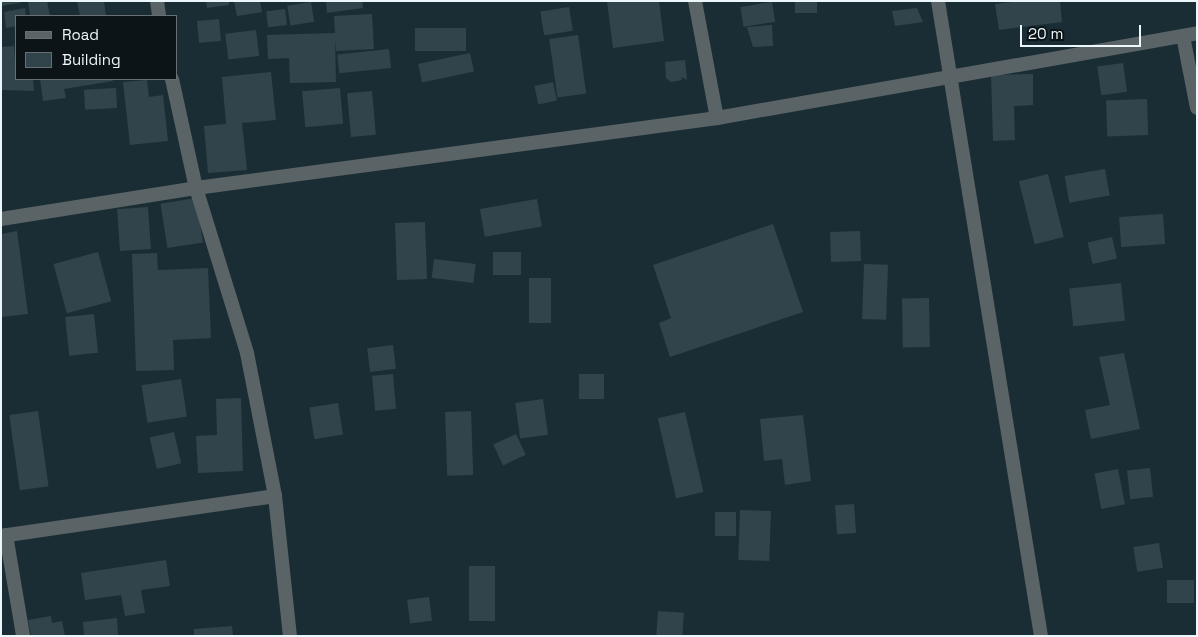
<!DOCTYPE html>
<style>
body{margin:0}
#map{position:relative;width:1198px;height:637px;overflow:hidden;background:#1b2d34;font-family:"Space Grotesk",sans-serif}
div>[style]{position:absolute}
.building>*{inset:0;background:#31444b;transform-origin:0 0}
.minor>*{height:14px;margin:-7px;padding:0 7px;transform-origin:7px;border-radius:7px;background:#5a6366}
.tertiary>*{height:14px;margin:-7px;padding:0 7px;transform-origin:7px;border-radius:7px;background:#5a6366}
span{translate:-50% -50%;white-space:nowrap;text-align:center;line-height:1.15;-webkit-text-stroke:4.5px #0c1417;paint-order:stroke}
.frame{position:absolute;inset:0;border:2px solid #ecf7fb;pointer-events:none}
.legend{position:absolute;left:15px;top:15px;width:162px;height:65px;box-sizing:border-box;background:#0c1417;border:1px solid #666f72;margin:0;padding:6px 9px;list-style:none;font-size:15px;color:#ecf7fb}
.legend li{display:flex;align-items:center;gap:10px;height:25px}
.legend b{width:25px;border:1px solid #666f72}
.scale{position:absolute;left:1020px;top:25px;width:121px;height:22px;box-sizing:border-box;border:2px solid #ecf7fb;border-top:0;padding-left:6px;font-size:15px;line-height:18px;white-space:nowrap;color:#ecf7fb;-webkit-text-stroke:4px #0c1417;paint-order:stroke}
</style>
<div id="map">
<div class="building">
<i style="clip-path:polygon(1px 1px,20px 1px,20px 3px,1px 6px)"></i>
<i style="clip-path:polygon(28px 1px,47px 1px,50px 16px,30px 16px)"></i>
<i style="clip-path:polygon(77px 1px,104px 1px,106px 16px,80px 16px)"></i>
<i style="clip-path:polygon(206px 1px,229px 1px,229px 5px,207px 8px)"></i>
<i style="clip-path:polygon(234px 1px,260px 1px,262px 12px,237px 16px)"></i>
<i style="clip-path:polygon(326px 1px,362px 1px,363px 8px,327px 13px)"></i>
<i style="clip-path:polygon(607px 1px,659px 1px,664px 41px,613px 48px)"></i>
<i style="left:795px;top:1px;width:22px;height:12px"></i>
<i style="clip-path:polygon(1019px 1px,1060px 1px,1062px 22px,999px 30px,995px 4px)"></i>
<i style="left:311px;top:2px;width:20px;height:24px;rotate:81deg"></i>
<i style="left:772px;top:2px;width:20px;height:32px;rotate:81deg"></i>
<i style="left:569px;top:7px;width:24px;height:29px;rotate:81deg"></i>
<i style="clip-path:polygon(25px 8px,26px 16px,16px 16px,16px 26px,6px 28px,4px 12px)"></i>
<i style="clip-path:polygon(917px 8px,923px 22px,895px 26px,892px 11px)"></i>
<i style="left:285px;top:9px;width:16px;height:19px;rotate:83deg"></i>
<i style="clip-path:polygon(372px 14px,374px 49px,336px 51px,335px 39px,336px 82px,290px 83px,289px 58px,268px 59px,267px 35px,335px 33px,334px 16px)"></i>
<i style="left:219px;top:19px;width:22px;height:22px;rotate:85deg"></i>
<i style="clip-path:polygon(772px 25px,773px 46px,753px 47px,747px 27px)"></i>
<i style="left:466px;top:28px;width:23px;height:51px;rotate:90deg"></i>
<i style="left:256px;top:30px;width:26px;height:31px;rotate:83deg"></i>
<i style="left:578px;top:35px;width:59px;height:29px;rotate:82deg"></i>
<i style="clip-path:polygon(14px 46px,16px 79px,33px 79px,34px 91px,2px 90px,1px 47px)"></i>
<i style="left:389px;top:49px;width:19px;height:52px;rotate:84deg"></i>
<i style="left:470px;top:53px;width:19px;height:53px;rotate:78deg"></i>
<i style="clip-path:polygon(685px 60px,687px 80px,681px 77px,682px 80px,671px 82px,666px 78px,665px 62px)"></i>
<i style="left:1123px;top:63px;width:29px;height:26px;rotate:82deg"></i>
<i style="clip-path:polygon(271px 72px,276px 120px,242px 123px,247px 170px,208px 173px,204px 126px,226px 124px,222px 77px)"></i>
<i style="clip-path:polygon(1033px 74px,1033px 105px,1014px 106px,1015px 140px,993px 141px,991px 75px)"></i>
<i style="clip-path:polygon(40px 79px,112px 79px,113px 81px,64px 89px,66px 98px,43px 101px)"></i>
<i style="clip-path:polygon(147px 80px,149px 97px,163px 95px,168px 141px,130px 145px,123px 82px)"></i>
<i style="left:553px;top:82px;width:19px;height:19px;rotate:78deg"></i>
<i style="left:116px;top:88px;width:20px;height:32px;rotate:87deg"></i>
<i style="left:340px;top:88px;width:36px;height:38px;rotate:85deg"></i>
<i style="left:372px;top:91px;width:44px;height:25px;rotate:85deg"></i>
<i style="left:1147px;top:99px;width:36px;height:41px;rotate:88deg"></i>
<i style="left:1105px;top:169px;width:27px;height:41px;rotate:80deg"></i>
<i style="left:1048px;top:174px;width:65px;height:30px;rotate:76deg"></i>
<i style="left:196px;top:198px;width:45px;height:36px;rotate:81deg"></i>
<i style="left:537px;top:199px;width:28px;height:58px;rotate:80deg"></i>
<i style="left:148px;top:207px;width:42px;height:31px;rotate:86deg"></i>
<i style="left:1163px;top:214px;width:30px;height:44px;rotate:86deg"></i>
<i style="left:425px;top:222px;width:57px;height:30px;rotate:88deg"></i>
<i style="clip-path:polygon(773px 224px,803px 312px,670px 357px,659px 323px,671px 318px,653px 265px)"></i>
<i style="clip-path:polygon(17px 231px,28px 314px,1px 317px,1px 234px)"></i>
<i style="left:860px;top:231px;width:30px;height:30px;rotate:88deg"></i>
<i style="left:1112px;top:237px;width:22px;height:25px;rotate:77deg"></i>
<i style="left:98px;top:252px;width:51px;height:46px;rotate:75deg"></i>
<i style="left:493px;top:252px;width:28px;height:23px"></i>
<i style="clip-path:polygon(157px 253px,158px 270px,208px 268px,211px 338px,173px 340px,174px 370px,136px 371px,132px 254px)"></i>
<i style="left:434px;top:259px;width:42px;height:19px;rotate:7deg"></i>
<i style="left:864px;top:264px;width:24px;height:55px;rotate:2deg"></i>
<i style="left:529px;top:278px;width:22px;height:45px"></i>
<i style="left:1121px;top:283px;width:38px;height:52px;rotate:84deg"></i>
<i style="left:929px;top:298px;width:49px;height:27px;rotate:89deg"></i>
<i style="left:94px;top:314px;width:39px;height:29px;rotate:84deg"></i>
<i style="left:393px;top:345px;width:24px;height:26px;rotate:83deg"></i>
<i style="clip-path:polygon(1124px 353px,1140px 429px,1091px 439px,1085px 410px,1110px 405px,1099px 357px)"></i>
<i style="left:393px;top:374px;width:35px;height:21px;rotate:85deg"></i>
<i style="left:579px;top:374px;width:25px;height:25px"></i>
<i style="left:181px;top:379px;width:38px;height:40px;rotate:81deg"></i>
<i style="clip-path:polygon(241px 398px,243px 471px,198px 473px,196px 436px,217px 435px,216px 399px)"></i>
<i style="left:543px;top:399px;width:36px;height:28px;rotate:82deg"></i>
<i style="left:338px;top:403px;width:32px;height:29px;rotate:81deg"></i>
<i style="left:38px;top:411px;width:76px;height:29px;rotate:82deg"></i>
<i style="left:471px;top:411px;width:64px;height:26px;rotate:88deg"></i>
<i style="left:685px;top:412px;width:82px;height:28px;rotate:77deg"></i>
<i style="clip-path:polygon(803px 415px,811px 481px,785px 485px,782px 459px,764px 461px,760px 419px)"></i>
<i style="left:174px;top:432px;width:32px;height:25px;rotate:77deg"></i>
<i style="left:516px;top:434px;width:23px;height:25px;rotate:65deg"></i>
<i style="left:1150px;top:468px;width:29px;height:23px;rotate:84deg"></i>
<i style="left:1118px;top:469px;width:36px;height:24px;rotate:79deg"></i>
<i style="left:854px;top:504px;width:29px;height:19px;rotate:86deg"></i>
<i style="left:740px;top:510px;width:31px;height:50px;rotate:2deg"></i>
<i style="left:715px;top:512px;width:21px;height:24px"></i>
<i style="left:1159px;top:543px;width:25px;height:26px;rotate:81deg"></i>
<i style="clip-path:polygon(166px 560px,170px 586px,141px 590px,145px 613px,125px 616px,121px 595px,85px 600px,81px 573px)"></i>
<i style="left:469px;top:566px;width:26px;height:55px"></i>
<i style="left:1167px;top:580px;width:27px;height:23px"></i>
<i style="left:429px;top:597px;width:24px;height:22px;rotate:83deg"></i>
<i style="left:658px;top:611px;width:26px;height:24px;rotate:4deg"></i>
<i style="clip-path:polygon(51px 616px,52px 623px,62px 621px,65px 636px,31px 636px,28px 620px)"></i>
<i style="clip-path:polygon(117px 618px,118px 636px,84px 636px,83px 622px)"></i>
<i style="clip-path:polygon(232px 626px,233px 636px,194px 636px,194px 629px)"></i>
</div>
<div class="minor">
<i style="left:157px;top:1px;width:15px;rotate:82deg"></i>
<i style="left:695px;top:1px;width:119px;rotate:79.4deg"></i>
<i style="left:938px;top:1px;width:643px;rotate:80.79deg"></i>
<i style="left:1183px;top:36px;width:73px;rotate:79deg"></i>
<i style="left:172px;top:79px;width:112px;rotate:77.6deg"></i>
<i style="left:196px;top:188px;width:173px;rotate:72.8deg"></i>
<i style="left:247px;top:353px;width:146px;rotate:78.9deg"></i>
<i style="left:275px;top:496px;width:141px;rotate:83.9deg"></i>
<i style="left:6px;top:535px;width:102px;rotate:80.4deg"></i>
<i style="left:1px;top:536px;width:277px;rotate:-8.3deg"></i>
</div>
<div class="tertiary">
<i style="left:1px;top:219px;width:197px;rotate:-9deg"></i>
<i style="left:196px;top:188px;width:526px;rotate:-7.65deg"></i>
<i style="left:717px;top:118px;width:487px;rotate:-10deg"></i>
</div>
<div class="frame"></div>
<ul class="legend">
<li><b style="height:6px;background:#5a6366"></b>Road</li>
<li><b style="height:14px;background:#31444b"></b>Building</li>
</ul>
<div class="scale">20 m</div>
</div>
